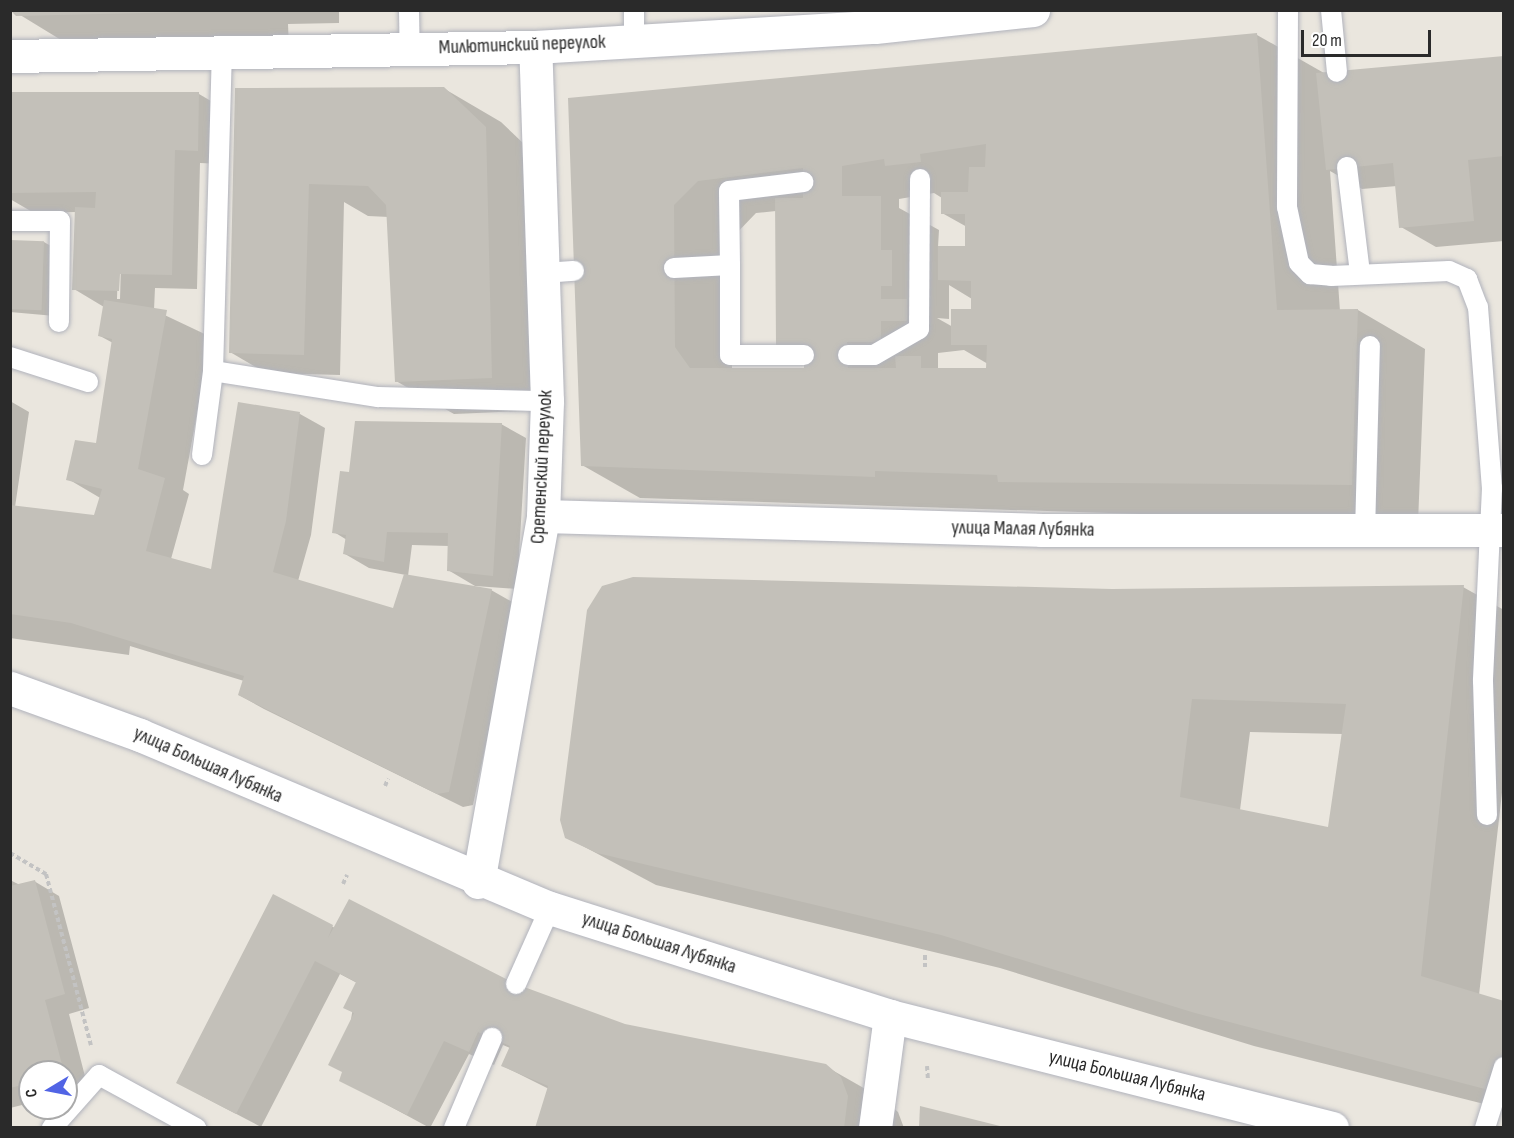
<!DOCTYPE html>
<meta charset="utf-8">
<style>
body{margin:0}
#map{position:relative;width:1514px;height:1138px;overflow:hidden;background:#eae6de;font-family:"Sofia Sans Condensed",sans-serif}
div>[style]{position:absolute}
.shadow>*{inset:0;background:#0003}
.building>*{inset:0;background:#c3c0b9;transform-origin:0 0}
.path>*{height:4px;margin-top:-2px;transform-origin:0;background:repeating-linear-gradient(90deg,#c3c3c3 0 4.5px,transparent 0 7.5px)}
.roads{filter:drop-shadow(0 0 2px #b1b3bc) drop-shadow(0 0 2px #b1b3bc)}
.lane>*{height:20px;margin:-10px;padding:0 10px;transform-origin:10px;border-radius:10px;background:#fff}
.street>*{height:33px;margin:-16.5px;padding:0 16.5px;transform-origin:16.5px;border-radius:16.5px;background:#fff}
.secondary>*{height:33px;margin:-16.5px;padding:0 16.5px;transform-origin:16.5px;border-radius:16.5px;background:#fff}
span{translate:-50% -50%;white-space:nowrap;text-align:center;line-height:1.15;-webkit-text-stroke:5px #fff;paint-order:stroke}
.street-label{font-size:20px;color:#2a2a2a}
.frame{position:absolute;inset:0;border:12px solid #2a2a2a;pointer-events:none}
.north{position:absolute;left:18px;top:1060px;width:60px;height:60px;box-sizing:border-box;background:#fff;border:2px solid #aaa;border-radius:50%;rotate:260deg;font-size:16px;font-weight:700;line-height:24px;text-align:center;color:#2a2a2a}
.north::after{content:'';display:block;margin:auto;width:21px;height:27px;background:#5164e5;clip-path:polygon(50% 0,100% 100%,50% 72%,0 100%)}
.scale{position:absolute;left:1301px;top:30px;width:130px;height:27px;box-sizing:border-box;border:3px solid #2a2a2a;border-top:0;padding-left:8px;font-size:18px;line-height:21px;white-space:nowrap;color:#2a2a2a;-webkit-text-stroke:4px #fff;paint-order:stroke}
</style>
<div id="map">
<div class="shadow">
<i style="clip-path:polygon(12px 10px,339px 10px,339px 23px,288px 24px,289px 49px,84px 54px)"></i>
<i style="clip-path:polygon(evenodd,1257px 35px,1324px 73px,1504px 57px,1504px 241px,1436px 247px,1401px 227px,1397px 186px,1362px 189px,1330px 171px,1340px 311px,1358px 310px,1425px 349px,1418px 523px,640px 498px,582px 465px,569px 99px,1257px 35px,934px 193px,942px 198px,942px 213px,967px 227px,966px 247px,938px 247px,939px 230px,899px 208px,899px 199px,934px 193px,1257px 35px,776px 211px,777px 344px,806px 361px,806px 369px,732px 370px,731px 239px,756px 213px,776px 211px,1257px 35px,949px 285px,972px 299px,972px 311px,953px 327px,937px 318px,949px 319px,949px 285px,1257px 35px,964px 350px,988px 364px,988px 369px,938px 368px,938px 353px,964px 350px)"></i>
<i style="clip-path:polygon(443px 88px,501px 122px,543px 162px,548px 410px,454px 414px,396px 381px,389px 217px,368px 216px,344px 202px,340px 375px,266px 373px,230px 352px,237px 89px)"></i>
<i style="clip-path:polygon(evenodd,10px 93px,199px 94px,223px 108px,222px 164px,200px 163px,197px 289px,155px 288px,154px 310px,211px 337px,183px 490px,189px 494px,171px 559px,213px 570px,239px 404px,300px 414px,325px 428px,311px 535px,298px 581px,394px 610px,406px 575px,369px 568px,345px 554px,347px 540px,334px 532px,351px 474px,501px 424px,526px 438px,517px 589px,475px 586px,448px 570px,449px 546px,412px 545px,408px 576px,491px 590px,516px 604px,473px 805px,463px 807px,264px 709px,239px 695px,244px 681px,130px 646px,129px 655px,10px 638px,10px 401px,29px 412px,15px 507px,97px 519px,102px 499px,68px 479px,98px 445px,113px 343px,100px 336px,104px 307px,74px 289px,76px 212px,34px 213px,10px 199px,10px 93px,119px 227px,122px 227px,120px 299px,117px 299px,119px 227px)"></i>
<i style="clip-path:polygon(10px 242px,44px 242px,56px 249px,55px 316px,10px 312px)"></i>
<i style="clip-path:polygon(evenodd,1463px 587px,1504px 610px,1504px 775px,1479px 995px,1504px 1002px,1504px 1109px,1254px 1046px,1000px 968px,656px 885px,566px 837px,1112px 591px,1463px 587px,1250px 732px,1343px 734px,1329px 828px,1240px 810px,1250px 732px)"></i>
<i style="clip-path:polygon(10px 880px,20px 885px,34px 881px,59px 896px,89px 1008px,69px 1014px,88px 1088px,66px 1094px,66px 1072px,30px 1072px,30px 1103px,10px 1108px)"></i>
<i style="clip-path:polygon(274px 896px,335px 928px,625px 1026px,825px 1066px,883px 1099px,898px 1112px,904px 1128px,536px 1128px,549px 1089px,503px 1066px,510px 1048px,503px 1045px,494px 1065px,469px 1054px,430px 1128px,341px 1080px,357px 983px,340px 974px,261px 1127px,202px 1096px)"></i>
</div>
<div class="building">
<i style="clip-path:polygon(10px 10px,185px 10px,185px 12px,16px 16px)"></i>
<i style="clip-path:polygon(evenodd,1257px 33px,1277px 310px,1358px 309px,1352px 485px,998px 482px,997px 475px,875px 471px,875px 477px,581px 466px,568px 98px,1257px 33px,986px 144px,985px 167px,969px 167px,968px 192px,941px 192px,941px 214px,965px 214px,965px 246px,938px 246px,938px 280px,971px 281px,971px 309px,951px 309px,951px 345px,987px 345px,986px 368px,921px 368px,921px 356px,895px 356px,896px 368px,848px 368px,847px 342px,881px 342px,881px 321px,907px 321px,907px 299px,881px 299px,881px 286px,892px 286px,892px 250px,881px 250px,881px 196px,842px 196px,842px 166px,884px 159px,885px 166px,921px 162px,920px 154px,986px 144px,1257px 33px,803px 168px,803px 198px,775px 198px,776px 345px,804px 345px,804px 368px,690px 368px,675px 347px,674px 205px,698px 181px,803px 168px)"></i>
<i style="clip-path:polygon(1504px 56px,1504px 156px,1468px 160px,1474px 221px,1399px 228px,1393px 163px,1326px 170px,1316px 73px)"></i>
<i style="clip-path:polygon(444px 87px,486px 127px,492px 378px,395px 382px,386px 205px,368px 186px,309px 184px,304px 355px,229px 353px,235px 88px)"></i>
<i style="clip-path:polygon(10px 92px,199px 92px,198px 151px,175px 150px,172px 275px,120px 274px,119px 291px,72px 290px,75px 207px,95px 208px,96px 192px,10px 193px)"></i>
<i style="left:10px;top:240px;width:34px;height:69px;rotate:2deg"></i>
<i style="clip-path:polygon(104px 300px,167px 310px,138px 469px,165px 478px,146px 551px,211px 569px,238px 402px,300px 412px,286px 521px,273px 572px,393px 608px,404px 574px,492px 589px,449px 792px,437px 794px,238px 695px,244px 676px,71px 623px,10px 614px,10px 505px,94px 515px,102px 489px,66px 480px,75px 440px,96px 443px,112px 339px,98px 336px)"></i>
<i style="clip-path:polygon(355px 421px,502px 423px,493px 576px,447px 571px,448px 533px,387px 532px,384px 562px,343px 554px,346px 535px,332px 533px,340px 471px,349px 472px)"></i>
<i style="clip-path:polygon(evenodd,633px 577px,1112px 589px,1464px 585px,1421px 976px,1504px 1001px,1504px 1094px,1195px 1013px,941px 935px,597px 853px,565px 838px,560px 820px,587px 610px,602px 586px,633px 577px,1192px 699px,1346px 704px,1328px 827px,1180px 797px,1192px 699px)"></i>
<i style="clip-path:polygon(35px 880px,65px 994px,45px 1000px,64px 1072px,30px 1072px,30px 1083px,10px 1088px,10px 886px)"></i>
<i style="clip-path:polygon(273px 894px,333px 925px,328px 938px,349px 899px,516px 984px,625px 1024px,826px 1064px,841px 1077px,848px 1096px,844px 1128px,535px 1128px,548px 1086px,501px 1066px,510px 1046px,478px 1032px,469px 1052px,444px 1041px,407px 1115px,339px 1081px,342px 1072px,328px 1065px,354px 1013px,343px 1008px,356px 982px,315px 961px,236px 1114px,176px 1083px)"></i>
<i style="clip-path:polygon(920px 1106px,1004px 1127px,1004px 1128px,919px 1128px)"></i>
</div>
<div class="path">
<i style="left:385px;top:786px;width:8px;rotate:-67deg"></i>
<i style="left:10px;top:853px;width:42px;rotate:30.3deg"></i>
<i style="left:46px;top:874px;width:177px;rotate:75.3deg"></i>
<i style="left:343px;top:884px;width:10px;rotate:-66deg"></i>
<i style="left:925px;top:955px;width:13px;rotate:90deg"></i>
<i style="left:927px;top:1066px;width:15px;rotate:86deg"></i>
</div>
<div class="roads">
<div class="lane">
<i style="left:409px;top:10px;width:39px;rotate:89deg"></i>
<i style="left:1288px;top:10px;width:197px;rotate:90.3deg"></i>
<i style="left:1287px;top:207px;width:57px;rotate:77.9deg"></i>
<i style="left:1299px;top:263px;width:16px;rotate:45deg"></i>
<i style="left:1310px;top:274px;width:21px;rotate:5deg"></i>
<i style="left:1331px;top:276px;width:118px;rotate:-2.4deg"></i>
<i style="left:1449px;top:271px;width:20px;rotate:24deg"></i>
<i style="left:1467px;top:279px;width:30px;rotate:69deg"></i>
<i style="left:1478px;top:307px;width:182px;rotate:85.6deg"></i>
<i style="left:1492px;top:488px;width:193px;rotate:92.7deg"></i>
<i style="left:1483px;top:681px;width:134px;rotate:88.3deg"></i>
<i style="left:1331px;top:10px;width:62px;rotate:84.5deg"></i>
<i style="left:634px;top:41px;width:31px;rotate:-90deg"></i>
<i style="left:1347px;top:167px;width:107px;rotate:83deg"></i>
<i style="left:10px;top:221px;width:50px"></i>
<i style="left:60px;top:221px;width:101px;rotate:90.6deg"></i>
<i style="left:730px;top:265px;width:74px;rotate:-90.8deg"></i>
<i style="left:729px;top:191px;width:75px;rotate:-6.9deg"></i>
<i style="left:674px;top:268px;width:56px;rotate:-3.1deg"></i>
<i style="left:730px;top:265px;width:90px;rotate:90deg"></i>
<i style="left:730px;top:355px;width:74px"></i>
<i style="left:543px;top:273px;width:31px;rotate:-4deg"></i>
<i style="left:848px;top:355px;width:26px"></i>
<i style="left:874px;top:355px;width:52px;rotate:-30deg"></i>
<i style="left:919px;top:329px;width:150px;rotate:-89.6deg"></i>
<i style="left:10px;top:357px;width:82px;rotate:17.8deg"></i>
<i style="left:213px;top:371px;width:167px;rotate:9deg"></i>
<i style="left:378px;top:397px;width:169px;rotate:1.4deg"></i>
<i style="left:202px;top:455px;width:85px;rotate:-82.5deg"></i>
<i style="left:213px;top:371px;width:319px;rotate:-88.4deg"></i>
<i style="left:1365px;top:533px;width:187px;rotate:-88.5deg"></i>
<i style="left:516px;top:984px;width:83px;rotate:-65.9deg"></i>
<i style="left:52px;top:1128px;width:71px;rotate:-48.4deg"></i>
<i style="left:99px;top:1075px;width:111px;rotate:28.7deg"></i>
<i style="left:454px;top:1128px;width:98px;rotate:-67.1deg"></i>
<i style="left:1485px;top:1128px;width:64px;rotate:-72.7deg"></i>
</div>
<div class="street">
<i style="left:10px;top:56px;width:525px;rotate:-0.98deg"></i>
<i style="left:535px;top:47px;width:341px;rotate:-3.4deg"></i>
<i style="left:875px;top:27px;width:159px;rotate:-6.1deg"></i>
<i style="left:543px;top:516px;width:499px;rotate:1.6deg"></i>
<i style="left:1042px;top:530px;width:462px"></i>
<i style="left:478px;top:882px;width:372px;rotate:-79.9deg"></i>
<i style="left:543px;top:516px;width:115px;rotate:-88deg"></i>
<i style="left:547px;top:401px;width:354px;rotate:-91.9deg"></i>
<i style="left:875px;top:1128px;width:113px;rotate:-82.4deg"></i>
</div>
<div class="secondary">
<i style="left:10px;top:688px;width:138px;rotate:19.9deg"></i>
<i style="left:140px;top:735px;width:445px;rotate:22.9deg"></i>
<i style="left:550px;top:908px;width:357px;rotate:17.6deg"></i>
<i style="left:890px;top:1016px;width:456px;rotate:14.2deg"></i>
</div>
</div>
<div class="street-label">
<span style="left:522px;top:45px;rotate:-2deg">Милютинский переулок</span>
<span style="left:542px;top:467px;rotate:-87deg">Сретенский переулок</span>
<span style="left:1023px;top:529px;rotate:1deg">улица Малая Лубянка</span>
<span style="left:208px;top:765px;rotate:24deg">улица Большая Лубянка</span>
<span style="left:659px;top:943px;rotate:18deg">улица Большая Лубянка</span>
<span style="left:1127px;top:1076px;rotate:14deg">улица Большая Лубянка</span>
</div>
<div class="frame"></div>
<div class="north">С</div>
<div class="scale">20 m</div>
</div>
